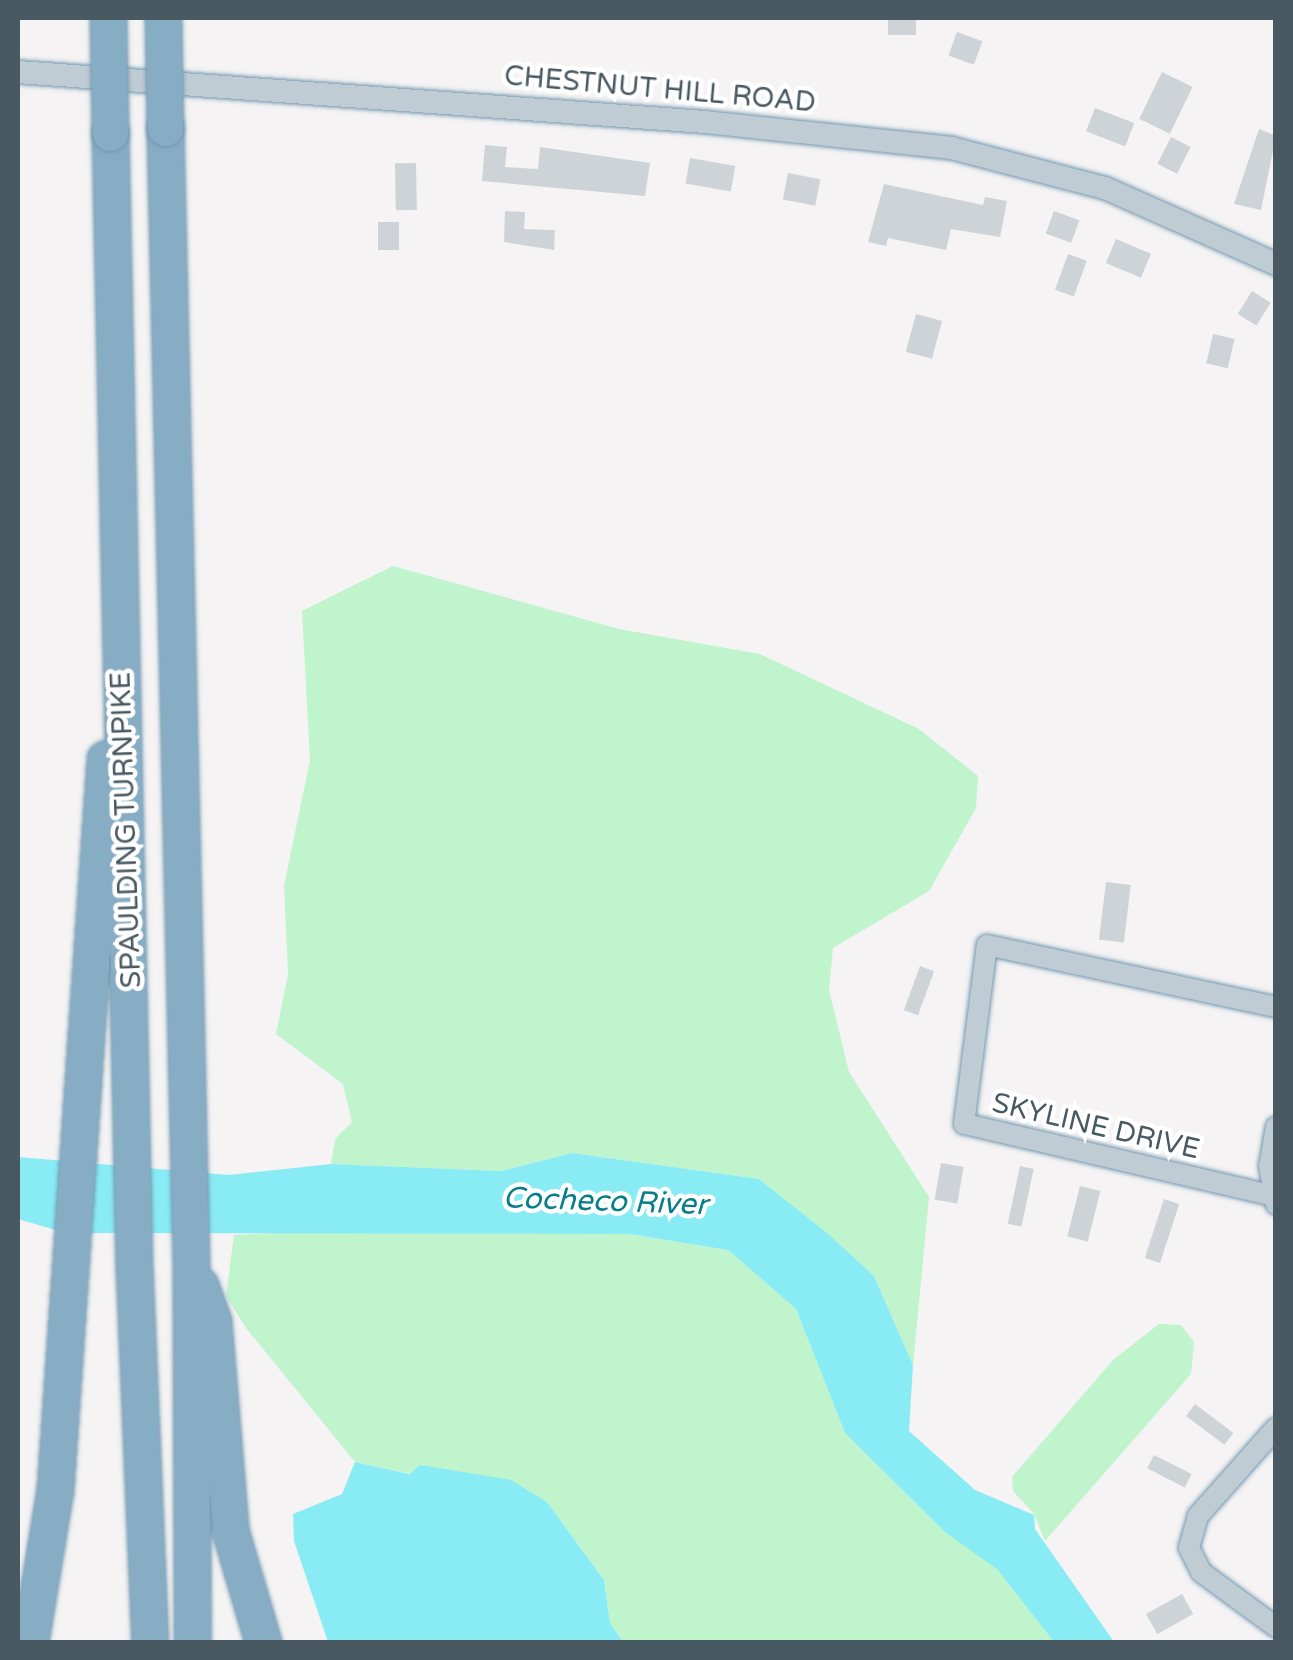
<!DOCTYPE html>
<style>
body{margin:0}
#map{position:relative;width:1293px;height:1660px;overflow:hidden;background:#f5f3f3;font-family:"Varela Round",sans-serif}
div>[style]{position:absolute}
.green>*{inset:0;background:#bff4cd}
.water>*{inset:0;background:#89ecf5}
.building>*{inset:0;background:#ced3d8;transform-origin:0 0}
.roads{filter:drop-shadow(0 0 2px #7298b1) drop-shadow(0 0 2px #7298b1)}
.minor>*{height:20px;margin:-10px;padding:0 10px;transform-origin:10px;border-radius:10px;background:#c0ccd3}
.tertiary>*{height:22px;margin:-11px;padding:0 11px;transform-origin:11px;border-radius:11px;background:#c0ccd3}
.motorway>*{height:35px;margin:-17.5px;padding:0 17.5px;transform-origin:17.5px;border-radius:17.5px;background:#87adc5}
.bridges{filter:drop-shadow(0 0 2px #7298b1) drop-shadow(0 0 2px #7298b1)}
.motorway-bridge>*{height:35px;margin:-17.5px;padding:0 17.5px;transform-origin:17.5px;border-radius:17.5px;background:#87adc5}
span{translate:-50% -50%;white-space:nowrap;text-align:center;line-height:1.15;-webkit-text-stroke:9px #fff;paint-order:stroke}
.street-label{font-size:28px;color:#485962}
.water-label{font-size:30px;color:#057e8a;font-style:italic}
.frame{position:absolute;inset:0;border:20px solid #485962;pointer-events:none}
</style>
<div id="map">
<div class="green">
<i style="clip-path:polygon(393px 566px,619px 629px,760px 654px,919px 729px,978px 776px,976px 808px,929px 891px,833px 948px,829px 990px,849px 1072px,929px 1197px,913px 1365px,874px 1276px,759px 1179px,572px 1153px,501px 1171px,331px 1164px,335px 1139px,352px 1122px,343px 1084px,276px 1034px,288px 974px,284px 886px,310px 760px,302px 611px)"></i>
<i style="clip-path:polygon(290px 1232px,629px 1234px,728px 1250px,796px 1309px,845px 1433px,945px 1532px,997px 1568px,1054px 1642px,623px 1642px,610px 1623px,604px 1580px,547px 1502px,355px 1462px,246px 1328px,226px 1296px,234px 1235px)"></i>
<i style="clip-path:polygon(1159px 1324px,1181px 1325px,1194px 1342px,1191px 1374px,1045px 1541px,1034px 1514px,1013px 1491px,1012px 1477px,1113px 1360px)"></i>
</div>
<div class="water">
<i style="clip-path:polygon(572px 1153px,759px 1179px,827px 1233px,874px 1276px,913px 1365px,909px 1431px,975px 1490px,1034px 1515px,1035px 1529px,1114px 1642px,1054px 1642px,997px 1569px,945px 1532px,845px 1433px,796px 1309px,728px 1250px,629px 1234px,66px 1233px,18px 1219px,18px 1157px,229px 1175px,331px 1164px,501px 1171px)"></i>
<i style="clip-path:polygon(355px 1462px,410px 1474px,420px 1465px,511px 1480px,547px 1502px,604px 1580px,610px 1623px,623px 1642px,328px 1642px,294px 1541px,293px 1514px,342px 1494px)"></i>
</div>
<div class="building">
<i style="left:888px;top:18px;width:28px;height:17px"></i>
<i style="left:957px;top:32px;width:27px;height:25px;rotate:20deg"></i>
<i style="left:1162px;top:72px;width:34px;height:52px;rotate:26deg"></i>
<i style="left:1095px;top:108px;width:42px;height:25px;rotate:21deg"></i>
<i style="clip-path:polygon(1259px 129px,1276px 136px,1261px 210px,1234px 204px)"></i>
<i style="left:1171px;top:137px;width:22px;height:30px;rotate:27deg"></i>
<i style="clip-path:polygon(485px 145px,507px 147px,505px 167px,538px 169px,540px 147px,650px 163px,645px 196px,482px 181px)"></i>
<i style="left:690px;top:158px;width:46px;height:26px;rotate:10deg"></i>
<i style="left:416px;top:163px;width:47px;height:21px;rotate:89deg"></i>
<i style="left:788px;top:173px;width:33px;height:27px;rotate:11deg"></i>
<i style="clip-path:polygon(884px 184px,983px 205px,985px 197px,1007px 201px,1000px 237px,951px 229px,946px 250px,888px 238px,886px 246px,868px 242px)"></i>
<i style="clip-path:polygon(505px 211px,525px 212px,524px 229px,555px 230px,554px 250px,504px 242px)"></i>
<i style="left:1054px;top:211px;width:27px;height:24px;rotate:20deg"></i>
<i style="left:378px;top:222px;width:21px;height:28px"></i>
<i style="left:1116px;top:239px;width:38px;height:26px;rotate:23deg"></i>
<i style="left:1068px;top:254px;width:20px;height:38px;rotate:20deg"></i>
<i style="left:1252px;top:291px;width:22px;height:27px;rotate:32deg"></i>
<i style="left:916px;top:314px;width:27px;height:39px;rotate:15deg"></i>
<i style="left:1213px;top:334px;width:22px;height:30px;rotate:13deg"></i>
<i style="left:1106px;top:882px;width:25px;height:58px;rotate:7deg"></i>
<i style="left:920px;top:966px;width:15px;height:47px;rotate:20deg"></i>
<i style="left:941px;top:1163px;width:23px;height:37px;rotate:10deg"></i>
<i style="left:1020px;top:1166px;width:14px;height:59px;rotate:12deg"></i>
<i style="left:1080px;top:1186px;width:21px;height:52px;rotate:14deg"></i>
<i style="left:1164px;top:1199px;width:16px;height:62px;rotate:18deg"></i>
<i style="left:1195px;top:1404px;width:48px;height:15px;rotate:37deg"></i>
<i style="left:1154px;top:1455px;width:42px;height:15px;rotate:27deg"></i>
<i style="left:1182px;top:1594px;width:23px;height:41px;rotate:61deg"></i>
</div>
<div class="roads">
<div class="minor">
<i style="left:1276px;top:1127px;width:39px;rotate:100deg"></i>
<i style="left:1269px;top:1165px;width:40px;rotate:80deg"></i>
<i style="left:1270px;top:1195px;width:314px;rotate:-166.9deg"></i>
<i style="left:964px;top:1124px;width:180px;rotate:-82.7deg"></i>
<i style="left:987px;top:945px;width:296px;rotate:12.1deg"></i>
<i style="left:1276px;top:1428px;width:118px;rotate:131.6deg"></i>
<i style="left:1198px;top:1516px;width:33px;rotate:106deg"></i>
<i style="left:1189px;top:1548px;width:27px;rotate:63deg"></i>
<i style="left:1201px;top:1572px;width:93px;rotate:36.3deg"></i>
</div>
<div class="tertiary">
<i style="left:18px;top:72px;width:689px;rotate:4.16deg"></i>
<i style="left:705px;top:122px;width:247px;rotate:6deg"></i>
<i style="left:951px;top:148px;width:159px;rotate:14.6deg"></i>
<i style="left:1105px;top:188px;width:187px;rotate:24deg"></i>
</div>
<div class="motorway">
<i style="left:165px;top:128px;width:1133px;rotate:88.69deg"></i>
<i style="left:191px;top:1261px;width:381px;rotate:89.8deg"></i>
<i style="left:110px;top:133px;width:1133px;rotate:88.79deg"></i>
<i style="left:134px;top:1266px;width:376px;rotate:87.6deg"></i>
<i style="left:200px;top:1285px;width:38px;rotate:70deg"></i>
<i style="left:213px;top:1321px;width:210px;rotate:85.3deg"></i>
<i style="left:230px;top:1530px;width:117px;rotate:73.6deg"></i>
<i style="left:30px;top:1642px;width:154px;rotate:-80.7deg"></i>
<i style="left:55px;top:1490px;width:733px;rotate:-86.09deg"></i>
</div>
</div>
<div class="bridges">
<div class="motorway-bridge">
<i style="left:108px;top:18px;width:115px;rotate:89deg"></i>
<i style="left:163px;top:18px;width:110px;rotate:89deg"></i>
</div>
</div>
<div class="street-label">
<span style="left:660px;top:89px;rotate:5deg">CHESTNUT HILL ROAD</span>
<span style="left:126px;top:830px;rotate:-92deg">SPAULDING TURNPIKE</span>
<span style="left:1096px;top:1126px;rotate:13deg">SKYLINE DRIVE</span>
</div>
<div class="water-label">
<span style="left:605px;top:1202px;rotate:2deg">Cocheco River</span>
</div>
<div class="frame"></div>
</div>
